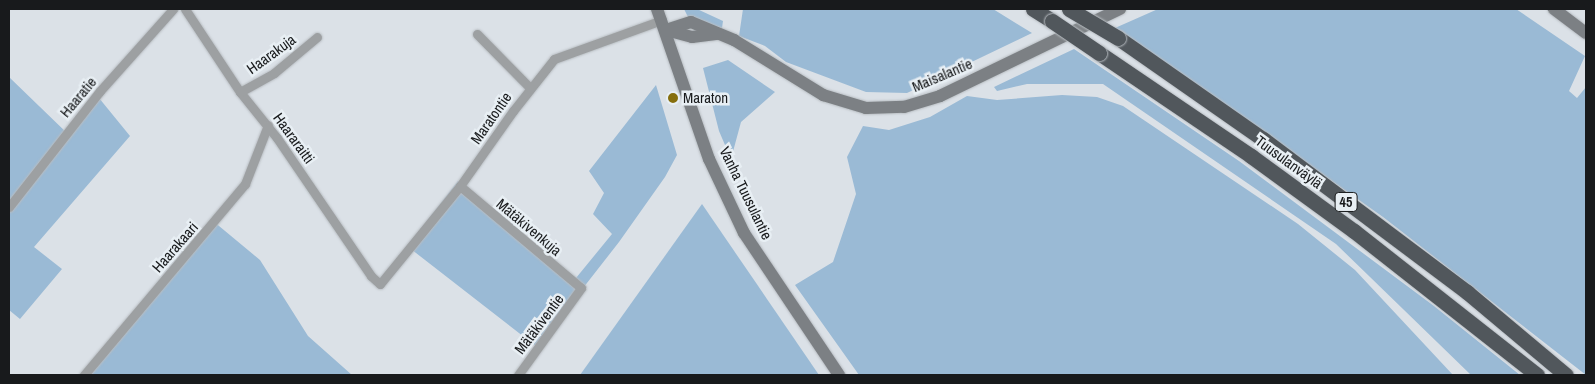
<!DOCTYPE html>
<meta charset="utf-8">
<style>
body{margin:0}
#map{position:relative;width:1595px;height:384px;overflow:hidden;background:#dbe1e7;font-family:"Archivo Narrow",sans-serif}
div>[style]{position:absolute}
.green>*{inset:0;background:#9abad5}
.roads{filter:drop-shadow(0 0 1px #b8bdc2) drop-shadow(0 0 1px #b8bdc2)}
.street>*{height:9px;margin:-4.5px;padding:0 4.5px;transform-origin:4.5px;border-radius:4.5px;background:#9da0a2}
.secondary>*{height:12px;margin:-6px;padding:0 6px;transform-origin:6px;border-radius:6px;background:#7c8084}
.highway>*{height:15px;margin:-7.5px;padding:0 7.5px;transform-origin:7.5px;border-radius:7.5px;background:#51575c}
.bridges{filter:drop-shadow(0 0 1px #b8bdc2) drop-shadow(0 0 1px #b8bdc2)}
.highway-bridge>*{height:15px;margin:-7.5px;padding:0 7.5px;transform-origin:7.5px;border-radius:7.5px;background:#51575c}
.dots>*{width:14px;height:14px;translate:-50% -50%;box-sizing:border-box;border:2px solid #e8eff4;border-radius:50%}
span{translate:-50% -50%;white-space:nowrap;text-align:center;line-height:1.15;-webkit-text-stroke:5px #e8eff4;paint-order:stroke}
.shield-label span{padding:1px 4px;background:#e8eff4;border:1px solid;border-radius:4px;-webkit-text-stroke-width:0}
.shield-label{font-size:14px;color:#181a1c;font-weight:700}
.street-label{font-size:15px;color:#181a1c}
.poi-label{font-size:15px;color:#181a1c}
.left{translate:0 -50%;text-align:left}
.frame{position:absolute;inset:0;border:10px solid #181a1c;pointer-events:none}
</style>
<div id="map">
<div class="green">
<i style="clip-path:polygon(684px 9px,697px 9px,723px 21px,722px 28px,688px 17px)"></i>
<i style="clip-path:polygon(743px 9px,993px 9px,1032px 33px,907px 93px,866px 92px,786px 62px,765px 46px,739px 36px)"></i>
<i style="clip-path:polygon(1158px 9px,1516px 9px,1585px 56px,1569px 91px,1577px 98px,1586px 87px,1586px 375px,1383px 217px,1115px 28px)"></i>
<i style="clip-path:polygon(1074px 49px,1239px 161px,1434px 306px,1520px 375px,1471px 375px,1336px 244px,1103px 84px,1027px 84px,997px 91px,994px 87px)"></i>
<i style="clip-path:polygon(728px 60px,775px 92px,741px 122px,731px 159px,719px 131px,703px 68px)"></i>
<i style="clip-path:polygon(9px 77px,69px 135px,99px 98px,130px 136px,34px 247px,62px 269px,20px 319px,9px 310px)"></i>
<i style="clip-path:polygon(656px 85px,677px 155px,665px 177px,619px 242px,537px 347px,407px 246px,458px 181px,576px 278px,612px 234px,593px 214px,604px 193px,589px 171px)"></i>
<i style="clip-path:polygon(1062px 95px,1097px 97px,1123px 106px,1298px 224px,1355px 270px,1453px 375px,859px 375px,795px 285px,833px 262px,856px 194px,847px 157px,863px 126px,889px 130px,930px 117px,967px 96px,997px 100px)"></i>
<i style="clip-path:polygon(702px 204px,819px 375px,580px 375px)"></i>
<i style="clip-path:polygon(213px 221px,260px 260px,308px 336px,352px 375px,91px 375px)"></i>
</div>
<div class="roads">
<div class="street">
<i style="left:185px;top:9px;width:100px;rotate:56.5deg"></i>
<i style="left:240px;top:92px;width:59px;rotate:51.2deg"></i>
<i style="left:277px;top:138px;width:167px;rotate:55.7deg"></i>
<i style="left:371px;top:276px;width:12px;rotate:42deg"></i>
<i style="left:380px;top:284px;width:127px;rotate:-50.8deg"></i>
<i style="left:460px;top:186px;width:92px;rotate:-54.8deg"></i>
<i style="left:513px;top:111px;width:66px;rotate:-51.7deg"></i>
<i style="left:554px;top:59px;width:115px;rotate:-19.9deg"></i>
<i style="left:477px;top:34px;width:76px;rotate:45.5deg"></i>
<i style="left:240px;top:92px;width:39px;rotate:-29deg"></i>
<i style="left:274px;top:73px;width:56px;rotate:-39.9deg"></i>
<i style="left:460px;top:186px;width:158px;rotate:40.1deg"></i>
<i style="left:581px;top:288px;width:107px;rotate:125.9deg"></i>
<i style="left:9px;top:207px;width:147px;rotate:-51.9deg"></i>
<i style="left:100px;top:91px;width:110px;rotate:-48.3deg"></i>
<i style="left:84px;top:375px;width:250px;rotate:-49.9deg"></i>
<i style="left:245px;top:184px;width:63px;rotate:-68.7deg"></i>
</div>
<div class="secondary">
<i style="left:657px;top:9px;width:159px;rotate:70.9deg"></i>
<i style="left:709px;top:159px;width:82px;rotate:64.7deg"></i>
<i style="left:744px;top:233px;width:171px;rotate:56.2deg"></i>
<i style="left:1554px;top:9px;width:40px;rotate:37deg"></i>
<i style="left:666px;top:30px;width:26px;rotate:-18deg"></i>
<i style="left:691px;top:22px;width:47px;rotate:22.7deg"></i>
<i style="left:734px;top:40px;width:105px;rotate:31.7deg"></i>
<i style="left:823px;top:95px;width:45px;rotate:16.8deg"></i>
<i style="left:866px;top:108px;width:38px;rotate:-2deg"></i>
<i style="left:904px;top:107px;width:38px;rotate:-17deg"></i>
<i style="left:940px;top:96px;width:200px;rotate:-25.8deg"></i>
<i style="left:666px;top:30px;width:27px;rotate:15deg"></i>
<i style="left:692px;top:37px;width:26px;rotate:-7deg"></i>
</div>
<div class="highway">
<i style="left:1033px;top:9px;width:22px;rotate:32deg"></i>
<i style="left:1118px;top:38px;width:177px;rotate:34.9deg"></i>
<i style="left:1263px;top:139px;width:255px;rotate:36.9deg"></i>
<i style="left:1467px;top:292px;width:129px;rotate:40deg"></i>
<i style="left:1099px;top:53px;width:184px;rotate:34.1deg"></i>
<i style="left:1251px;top:156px;width:127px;rotate:36.1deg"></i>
<i style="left:1354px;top:231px;width:233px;rotate:38.2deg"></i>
</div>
</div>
<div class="bridges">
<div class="highway-bridge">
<i style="left:1069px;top:9px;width:57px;rotate:30.6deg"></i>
<i style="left:1052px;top:21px;width:57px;rotate:34.2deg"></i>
</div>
</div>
<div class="dots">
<i style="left:673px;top:98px;background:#866e0d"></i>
</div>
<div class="shield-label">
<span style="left:1346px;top:202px">45</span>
</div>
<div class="street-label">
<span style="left:271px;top:54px;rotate:-36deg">Haarakuja</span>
<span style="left:942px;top:75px;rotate:-23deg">Maisalantie</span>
<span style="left:78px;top:97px;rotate:-50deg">Haaratie</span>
<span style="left:491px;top:118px;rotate:-55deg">Maratontie</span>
<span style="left:294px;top:138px;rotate:54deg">Haararaitti</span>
<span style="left:1289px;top:162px;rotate:36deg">Tuusulanväylä</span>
<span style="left:746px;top:193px;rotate:64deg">Vanha Tuusulantie</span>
<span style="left:529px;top:227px;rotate:40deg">Mätäkivenkuja</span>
<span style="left:175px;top:247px;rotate:-49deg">Haarakaari</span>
<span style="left:539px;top:324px;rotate:-53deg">Mätäkiventie</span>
</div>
<div class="poi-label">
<span class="left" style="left:683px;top:98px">Maraton</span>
</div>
<div class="frame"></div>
</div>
